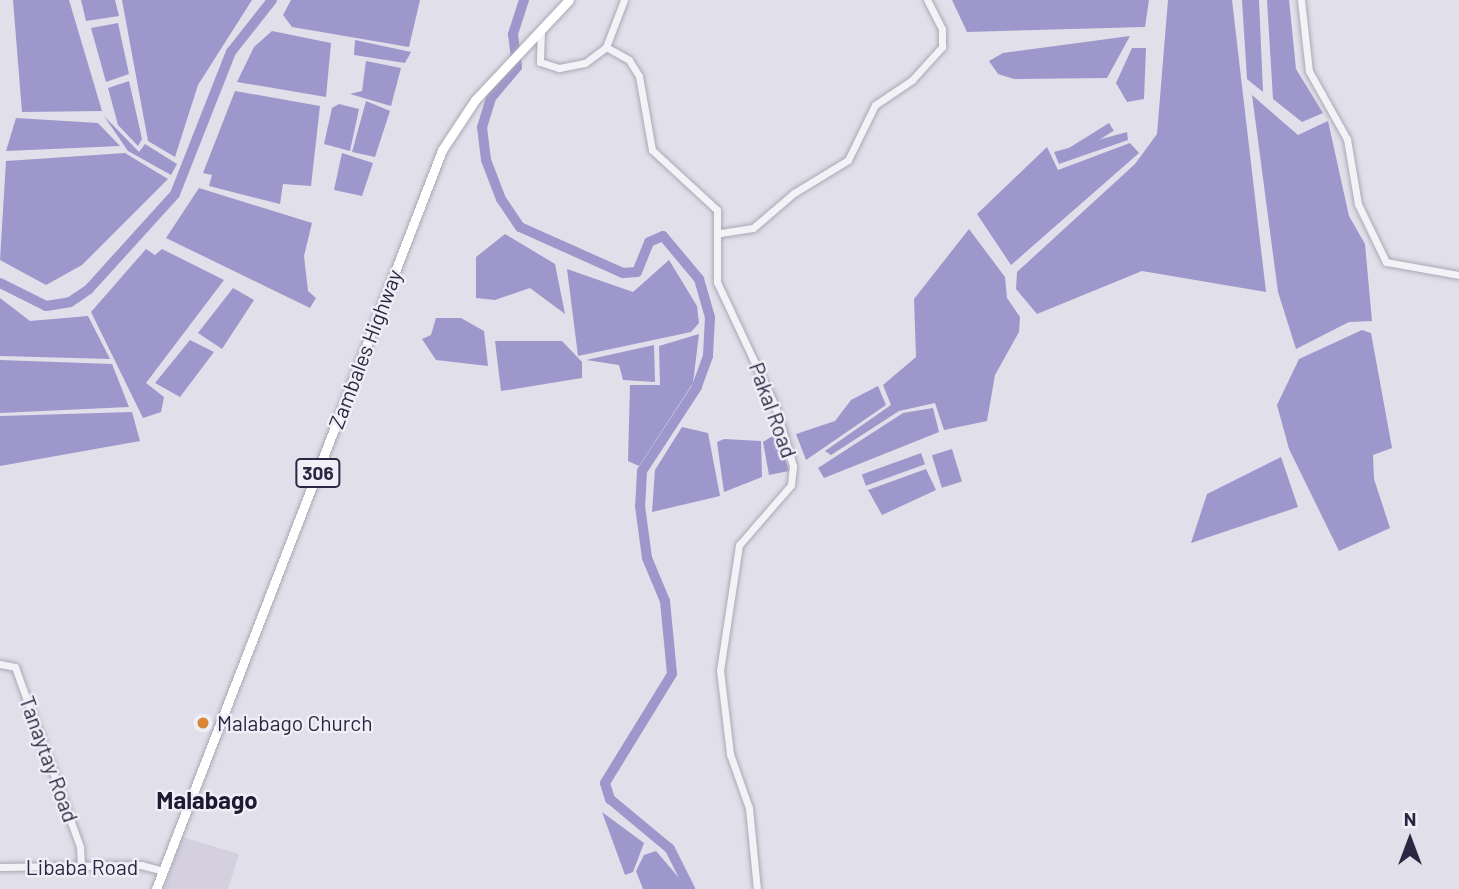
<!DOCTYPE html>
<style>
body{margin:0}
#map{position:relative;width:1459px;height:889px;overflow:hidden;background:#e1dfe9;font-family:Barlow,sans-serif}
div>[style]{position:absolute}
.built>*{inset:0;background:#d4d0df}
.water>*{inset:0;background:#9e97cc;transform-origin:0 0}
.river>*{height:10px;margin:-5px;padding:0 5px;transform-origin:5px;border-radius:5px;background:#9e97cc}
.roads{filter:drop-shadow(0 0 2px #aba8b7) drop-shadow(0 0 2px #aba8b7)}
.minor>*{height:7px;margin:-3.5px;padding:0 3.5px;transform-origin:3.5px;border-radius:3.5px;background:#f3f2f7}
.major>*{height:9px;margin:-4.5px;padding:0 4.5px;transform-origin:4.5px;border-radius:4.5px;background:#fff}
.dots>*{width:19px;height:19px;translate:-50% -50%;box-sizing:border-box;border:4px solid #f0eef7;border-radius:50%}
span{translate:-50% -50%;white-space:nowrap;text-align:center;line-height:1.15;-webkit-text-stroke:5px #f0eef7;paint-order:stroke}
.shield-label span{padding:2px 5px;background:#f0eef7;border:2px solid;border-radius:5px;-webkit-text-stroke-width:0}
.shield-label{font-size:19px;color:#2d2642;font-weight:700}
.street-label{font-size:21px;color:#2d2642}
.poi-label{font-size:21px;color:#2d2642}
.left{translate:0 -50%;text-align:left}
.quarter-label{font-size:24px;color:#201932;font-weight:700}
.north{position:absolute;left:1375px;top:805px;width:70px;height:70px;-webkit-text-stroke:5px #f0eef7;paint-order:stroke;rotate:0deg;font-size:19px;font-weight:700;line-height:28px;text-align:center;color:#2d2642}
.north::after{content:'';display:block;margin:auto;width:24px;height:32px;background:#2d2642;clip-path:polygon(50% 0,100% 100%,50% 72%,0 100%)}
</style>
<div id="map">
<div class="built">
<i style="clip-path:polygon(182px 837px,239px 854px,228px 889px,164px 889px)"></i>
</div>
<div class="water">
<i style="clip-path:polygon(13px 0,69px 0,102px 111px,22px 112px)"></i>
<i style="clip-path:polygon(81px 0,115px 0,119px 16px,86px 21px)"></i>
<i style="clip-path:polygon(122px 0,252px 0,198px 85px,175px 157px,148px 141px)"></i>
<i style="clip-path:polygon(291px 0,420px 0,409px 47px,292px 27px,283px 15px)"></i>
<i style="clip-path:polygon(952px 0,1149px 0,1145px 27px,967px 32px)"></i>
<i style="clip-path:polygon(1168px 0,1232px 0,1266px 292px,1142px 271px,1037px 314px,1016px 289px,1017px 272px,1135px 164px,1157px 134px)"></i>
<i style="clip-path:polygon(1242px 0,1259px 0,1263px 92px,1247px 79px)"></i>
<i style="clip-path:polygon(1267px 0,1289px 0,1296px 69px,1323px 113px,1302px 122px,1273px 99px)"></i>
<i style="clip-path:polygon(118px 23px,129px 74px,106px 82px,91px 28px)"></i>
<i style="clip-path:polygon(272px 31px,331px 43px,326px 97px,237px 82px,254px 47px)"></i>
<i style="clip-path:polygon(1130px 36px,1107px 78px,1014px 79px,998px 74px,989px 61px,1003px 53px)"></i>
<i style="clip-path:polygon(355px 40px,411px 52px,405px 63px,354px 55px)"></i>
<i style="clip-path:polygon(1132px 48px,1146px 48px,1144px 99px,1127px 102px,1116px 83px)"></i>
<i style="clip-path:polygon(366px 61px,401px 68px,391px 106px,350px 94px,362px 91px)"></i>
<i style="clip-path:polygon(129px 81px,142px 139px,138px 146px,118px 125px,108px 88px)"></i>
<i style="clip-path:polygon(235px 91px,320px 106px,311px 186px,283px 184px,280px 204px,209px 186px,212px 175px,203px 173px)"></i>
<i style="clip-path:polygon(1252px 95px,1298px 135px,1328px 121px,1349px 216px,1365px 244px,1372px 321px,1349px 322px,1296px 349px,1278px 292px)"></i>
<i style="clip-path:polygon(366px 101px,390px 111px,375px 157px,352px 152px)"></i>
<i style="clip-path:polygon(339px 104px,359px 109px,350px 151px,324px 144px,332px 108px)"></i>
<i style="clip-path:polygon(104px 116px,139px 152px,145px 144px,177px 164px,171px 175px,128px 151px)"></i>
<i style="clip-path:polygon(16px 118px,98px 123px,120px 146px,6px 151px)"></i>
<i style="left:1109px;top:123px;width:9px;height:59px;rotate:58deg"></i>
<i style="clip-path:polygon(1127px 132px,1128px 140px,1059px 164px,1054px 152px)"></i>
<i style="clip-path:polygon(1130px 143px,1139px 153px,1011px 265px,977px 214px,1047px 147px,1058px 170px)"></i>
<i style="clip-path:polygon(125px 153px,168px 179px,82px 265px,46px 285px,0 260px,6px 161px)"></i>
<i style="clip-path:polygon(342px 153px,373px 163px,362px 196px,334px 190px)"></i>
<i style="clip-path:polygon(199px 188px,312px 223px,304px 256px,308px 291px,316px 298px,310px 308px,166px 238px)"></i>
<i style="clip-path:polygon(969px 229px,1005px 277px,1007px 298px,1020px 317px,1019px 332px,995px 375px,987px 421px,944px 430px,935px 403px,899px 411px,831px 455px,825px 451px,891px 405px,883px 385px,916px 357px,914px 299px)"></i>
<i style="clip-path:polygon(505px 234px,555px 264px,565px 314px,530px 288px,495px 300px,476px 298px,476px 257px)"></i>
<i style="clip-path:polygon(146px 249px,155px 255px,162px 249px,224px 280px,146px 383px,164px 397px,161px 412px,143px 418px,91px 312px)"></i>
<i style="clip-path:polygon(669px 260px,697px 306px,699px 323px,691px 332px,578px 356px,567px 269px,633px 292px)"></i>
<i style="clip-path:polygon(233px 288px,254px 300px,222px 349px,198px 333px)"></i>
<i style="clip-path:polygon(0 298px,30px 321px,88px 316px,110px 359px,0 356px)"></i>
<i style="clip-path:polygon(436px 318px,461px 318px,484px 331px,488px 366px,436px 360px,422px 339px,431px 335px)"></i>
<i style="clip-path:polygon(1362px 330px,1371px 333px,1392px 448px,1373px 455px,1374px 479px,1390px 528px,1339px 551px,1289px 449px,1277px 405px,1299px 359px)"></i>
<i style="clip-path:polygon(699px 334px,693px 383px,639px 466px,628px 461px,630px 385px,660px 385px,659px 346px)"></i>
<i style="clip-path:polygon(190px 340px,214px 352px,180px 397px,155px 383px)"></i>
<i style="clip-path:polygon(495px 341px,562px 341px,582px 362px,582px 378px,501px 391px)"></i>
<i style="clip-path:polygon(654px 345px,655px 382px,623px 380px,619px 365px,586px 360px)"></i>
<i style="clip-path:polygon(0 360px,112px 364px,129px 407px,0 413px)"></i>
<i style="clip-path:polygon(878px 386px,886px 405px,806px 460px,796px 434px,835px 421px,851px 400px)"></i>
<i style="clip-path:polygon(933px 408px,939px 432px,824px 478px,818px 468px,903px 413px)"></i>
<i style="clip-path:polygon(132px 412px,140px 441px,0 466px,0 416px)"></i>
<i style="clip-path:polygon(682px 427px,708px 433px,720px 496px,652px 512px,655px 470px)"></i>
<i style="clip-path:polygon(777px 433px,789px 471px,769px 475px,763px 442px)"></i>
<i style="clip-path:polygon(724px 439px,761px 441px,762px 477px,724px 492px,717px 442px)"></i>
<i style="left:952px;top:449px;width:34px;height:21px;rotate:73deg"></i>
<i style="left:921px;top:453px;width:12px;height:63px;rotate:70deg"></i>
<i style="clip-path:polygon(1281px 457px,1298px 507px,1191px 543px,1207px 494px)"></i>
<i style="clip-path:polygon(926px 469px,936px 490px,882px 515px,868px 490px)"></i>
<i style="clip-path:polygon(602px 812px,644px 843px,633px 872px,625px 875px)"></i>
<i style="clip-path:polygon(656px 851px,685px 885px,687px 889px,643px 889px,636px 871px,644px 855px)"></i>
</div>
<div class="river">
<i style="left:524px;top:0;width:36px;rotate:108deg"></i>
<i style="left:513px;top:34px;width:33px;rotate:83deg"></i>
<i style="left:517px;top:67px;width:40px;rotate:130deg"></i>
<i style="left:491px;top:98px;width:30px;rotate:107deg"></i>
<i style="left:482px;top:127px;width:33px;rotate:83deg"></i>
<i style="left:486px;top:160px;width:42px;rotate:69deg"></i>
<i style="left:501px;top:199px;width:34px;rotate:56deg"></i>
<i style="left:520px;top:227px;width:113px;rotate:24.1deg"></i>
<i style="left:623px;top:273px;width:14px;rotate:-4deg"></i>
<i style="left:637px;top:272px;width:32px;rotate:-68deg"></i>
<i style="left:649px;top:242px;width:15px;rotate:-23deg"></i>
<i style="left:663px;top:236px;width:56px;rotate:50.1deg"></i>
<i style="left:699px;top:279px;width:40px;rotate:74deg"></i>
<i style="left:710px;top:317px;width:39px;rotate:93deg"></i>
<i style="left:708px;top:356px;width:33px;rotate:110deg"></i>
<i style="left:697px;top:387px;width:100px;rotate:123.2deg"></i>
<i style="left:642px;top:471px;width:35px;rotate:93deg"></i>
<i style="left:640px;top:506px;width:52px;rotate:82.3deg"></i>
<i style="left:647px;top:558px;width:47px;rotate:67.3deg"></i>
<i style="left:665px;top:601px;width:73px;rotate:84.5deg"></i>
<i style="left:672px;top:674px;width:128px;rotate:121.6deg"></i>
<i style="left:605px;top:783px;width:17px;rotate:73deg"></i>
<i style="left:610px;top:799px;width:78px;rotate:39.8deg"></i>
<i style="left:670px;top:849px;width:45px;rotate:63.4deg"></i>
<i style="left:0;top:283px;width:51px;rotate:26.6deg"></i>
<i style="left:46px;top:306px;width:24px;rotate:-9deg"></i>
<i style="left:70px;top:302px;width:23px;rotate:-34deg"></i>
<i style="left:89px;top:289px;width:128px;rotate:-47.8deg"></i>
<i style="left:175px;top:194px;width:153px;rotate:-68.5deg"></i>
<i style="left:231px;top:52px;width:66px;rotate:-51.7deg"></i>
</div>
<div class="roads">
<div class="minor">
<i style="left:1301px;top:0;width:71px;rotate:83.6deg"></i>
<i style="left:1309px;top:71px;width:78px;rotate:60.8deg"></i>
<i style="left:1347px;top:139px;width:66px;rotate:80.4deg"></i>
<i style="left:1358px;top:204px;width:64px;rotate:64.2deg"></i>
<i style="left:1386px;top:262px;width:74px;rotate:10.1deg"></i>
<i style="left:541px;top:30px;width:32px;rotate:92deg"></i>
<i style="left:540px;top:62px;width:20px;rotate:18deg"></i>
<i style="left:559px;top:68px;width:26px;rotate:-11deg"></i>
<i style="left:585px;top:63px;width:26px;rotate:-37deg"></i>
<i style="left:606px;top:47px;width:50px;rotate:-69deg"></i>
<i style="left:606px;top:47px;width:26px;rotate:29deg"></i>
<i style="left:629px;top:60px;width:19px;rotate:58deg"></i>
<i style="left:639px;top:76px;width:75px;rotate:80deg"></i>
<i style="left:652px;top:150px;width:88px;rotate:42.7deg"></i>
<i style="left:717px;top:210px;width:72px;rotate:90deg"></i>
<i style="left:717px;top:282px;width:137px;rotate:64.9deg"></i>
<i style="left:775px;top:406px;width:63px;rotate:73.3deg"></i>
<i style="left:793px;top:466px;width:19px;rotate:96deg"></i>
<i style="left:791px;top:485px;width:79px;rotate:130.9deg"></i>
<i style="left:739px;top:545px;width:126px;rotate:98.6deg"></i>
<i style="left:720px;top:670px;width:85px;rotate:83.2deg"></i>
<i style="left:730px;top:754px;width:57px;rotate:70.6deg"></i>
<i style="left:749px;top:808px;width:81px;rotate:84.4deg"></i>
<i style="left:721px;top:233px;width:32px;rotate:-9deg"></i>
<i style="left:753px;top:228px;width:54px;rotate:-40.5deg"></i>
<i style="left:794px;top:193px;width:63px;rotate:-31.4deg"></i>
<i style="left:848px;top:160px;width:61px;rotate:-63.9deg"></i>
<i style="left:875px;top:105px;width:45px;rotate:-34deg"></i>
<i style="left:912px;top:80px;width:45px;rotate:-47.7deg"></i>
<i style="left:942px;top:47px;width:18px;rotate:-90deg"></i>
<i style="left:942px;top:29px;width:33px;rotate:-117deg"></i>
<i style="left:0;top:664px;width:15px;rotate:11deg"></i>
<i style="left:15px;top:667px;width:191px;rotate:70.1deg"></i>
<i style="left:80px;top:847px;width:20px;rotate:87deg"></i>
<i style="left:0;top:867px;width:141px;rotate:-0.8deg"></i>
<i style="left:141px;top:865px;width:23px;rotate:15deg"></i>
</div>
<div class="major">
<i style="left:156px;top:889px;width:792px;rotate:-68.84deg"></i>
<i style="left:442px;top:150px;width:60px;rotate:-56.6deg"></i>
<i style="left:475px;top:100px;width:137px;rotate:-46.8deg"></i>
</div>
</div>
<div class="dots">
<i style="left:203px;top:723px;background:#d98539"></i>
</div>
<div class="shield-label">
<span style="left:318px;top:473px">306</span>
</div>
<div class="street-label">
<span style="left:365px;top:349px;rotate:-69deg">Zambales Highway</span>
<span style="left:773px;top:410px;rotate:70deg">Pakal Road</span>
<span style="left:49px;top:759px;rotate:70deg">Tanaytay Road</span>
<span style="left:82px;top:867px">Libaba Road</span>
</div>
<div class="poi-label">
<span class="left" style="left:217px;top:723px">Malabago Church</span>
</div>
<div class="quarter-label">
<span style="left:207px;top:800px">Malabago</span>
</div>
<div class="north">N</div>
</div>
